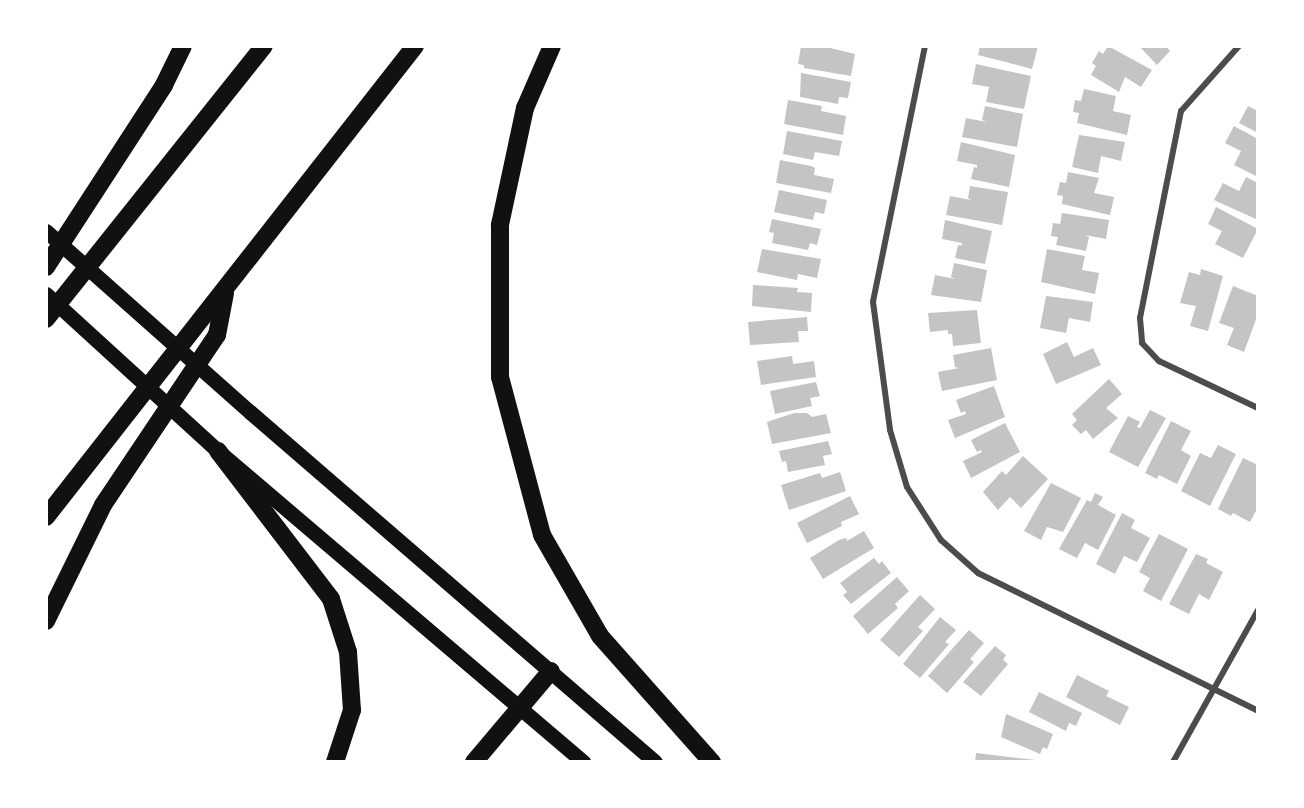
<!DOCTYPE html>
<style>
body{margin:0}
#map{position:relative;width:1304px;height:808px;overflow:hidden;background:#fff;font-family:Ubuntu,sans-serif}
div>[style]{position:absolute}
.building>*{inset:0;background:#c4c4c4}
.minor>*{height:6px;margin:-3px;padding:0 3px;transform-origin:3px;border-radius:3px;background:#4c4c4c}
.primary>*{height:15px;margin:-7.5px;padding:0 7.5px;transform-origin:7.5px;border-radius:7.5px;background:#111}
.motorway>*{height:18px;margin:-9px;padding:0 9px;transform-origin:9px;border-radius:9px;background:#111}
span{translate:-50% -50%;white-space:nowrap;text-align:center;line-height:1.15;-webkit-text-stroke:5px #fff;paint-order:stroke}
.frame{position:absolute;inset:0;border:48px solid #fff;pointer-events:none}
</style>
<div id="map">
<div class="building">
<i style="clip-path:polygon(801px 46px,822px 46px,855px 54px,851px 76px,804px 68px,804px 65px,798px 64px)"></i>
<i style="clip-path:polygon(980px 46px,1038px 46px,1032px 69px,978px 55px)"></i>
<i style="clip-path:polygon(1108px 46px,1152px 70px,1141px 87px,1125px 77px,1119px 92px,1091px 75px,1096px 66px,1092px 63px,1099px 51px,1103px 54px)"></i>
<i style="clip-path:polygon(1139px 46px,1166px 46px,1170px 51px,1157px 65px)"></i>
<i style="clip-path:polygon(976px 64px,1031px 76px,1024px 109px,986px 102px,989px 87px,972px 84px)"></i>
<i style="clip-path:polygon(801px 73px,851px 82px,848px 98px,839px 97px,838px 104px,800px 97px)"></i>
<i style="clip-path:polygon(1084px 89px,1116px 96px,1113px 111px,1131px 115px,1127px 135px,1077px 123px,1079px 113px,1073px 112px,1075px 100px,1081px 101px)"></i>
<i style="clip-path:polygon(788px 100px,822px 106px,821px 111px,846px 116px,843px 135px,784px 124px)"></i>
<i style="clip-path:polygon(985px 106px,1023px 114px,1017px 147px,962px 137px,966px 118px,987px 122px,982px 120px)"></i>
<i style="clip-path:polygon(1248px 106px,1258px 111px,1258px 133px,1239px 123px)"></i>
<i style="clip-path:polygon(1234px 126px,1258px 139px,1258px 177px,1234px 165px,1241px 151px,1225px 143px)"></i>
<i style="clip-path:polygon(787px 131px,842px 141px,839px 156px,815px 152px,813px 160px,783px 154px)"></i>
<i style="clip-path:polygon(1079px 135px,1125px 142px,1121px 161px,1101px 156px,1098px 173px,1072px 167px)"></i>
<i style="clip-path:polygon(961px 142px,1015px 155px,1009px 187px,971px 179px,974px 167px,977px 168px,977px 165px,957px 161px)"></i>
<i style="clip-path:polygon(780px 160px,811px 166px,815px 168px,814px 175px,834px 179px,831px 193px,776px 183px)"></i>
<i style="clip-path:polygon(1068px 172px,1099px 178px,1094px 193px,1114px 197px,1110px 215px,1062px 204px,1063px 196px,1057px 195px,1060px 182px,1066px 183px)"></i>
<i style="clip-path:polygon(1246px 177px,1258px 183px,1258px 220px,1214px 200px,1223px 183px,1239px 191px)"></i>
<i style="clip-path:polygon(970px 186px,1008px 192px,1002px 225px,946px 215px,950px 196px,971px 200px,968px 198px)"></i>
<i style="clip-path:polygon(779px 190px,827px 200px,824px 214px,815px 212px,813px 220px,774px 212px)"></i>
<i style="clip-path:polygon(1216px 207px,1258px 229px,1243px 258px,1215px 244px,1222px 231px,1208px 224px)"></i>
<i style="clip-path:polygon(1062px 213px,1109px 220px,1106px 239px,1085px 235px,1089px 237px,1086px 251px,1056px 245px,1058px 237px,1051px 236px,1053px 223px,1060px 224px)"></i>
<i style="clip-path:polygon(772px 219px,821px 229px,817px 245px,810px 243px,808px 250px,772px 243px,774px 233px,769px 232px)"></i>
<i style="clip-path:polygon(945px 220px,992px 231px,985px 264px,955px 258px,958px 245px,961px 246px,962px 243px,942px 239px)"></i>
<i style="clip-path:polygon(762px 249px,821px 259px,817px 278px,798px 274px,797px 280px,757px 272px)"></i>
<i style="clip-path:polygon(1047px 249px,1085px 256px,1082px 270px,1099px 273px,1095px 294px,1041px 282px)"></i>
<i style="clip-path:polygon(954px 263px,987px 270px,981px 302px,931px 295px,935px 275px,955px 279px,951px 277px)"></i>
<i style="clip-path:polygon(1201px 269px,1223px 276px,1208px 331px,1190px 326px,1196px 306px,1180px 303px,1189px 272px,1200px 275px)"></i>
<i style="clip-path:polygon(753px 285px,798px 288px,797px 292px,812px 293px,811px 312px,752px 306px)"></i>
<i style="clip-path:polygon(1233px 286px,1258px 296px,1258px 314px,1244px 352px,1227px 345px,1234px 328px,1219px 323px)"></i>
<i style="clip-path:polygon(1046px 296px,1093px 302px,1090px 322px,1069px 318px,1066px 333px,1040px 328px)"></i>
<i style="clip-path:polygon(977px 310px,981px 343px,953px 346px,952px 334px,948px 334px,948px 330px,930px 332px,928px 313px)"></i>
<i style="clip-path:polygon(807px 317px,808px 331px,798px 331px,799px 342px,750px 345px,748px 322px)"></i>
<i style="clip-path:polygon(1067px 342px,1074px 357px,1093px 348px,1101px 365px,1056px 384px,1043px 354px)"></i>
<i style="clip-path:polygon(991px 348px,997px 380px,942px 391px,938px 372px,959px 368px,955px 367px,953px 355px)"></i>
<i style="clip-path:polygon(792px 356px,793px 364px,814px 361px,816px 377px,761px 385px,757px 361px)"></i>
<i style="clip-path:polygon(1109px 379px,1122px 394px,1106px 408px,1118px 418px,1093px 439px,1086px 430px,1081px 434px,1072px 425px,1077px 420px,1072px 414px)"></i>
<i style="clip-path:polygon(816px 382px,820px 396px,810px 398px,812px 406px,775px 414px,770px 391px)"></i>
<i style="clip-path:polygon(994px 386px,1005px 417px,955px 438px,948px 420px,966px 414px,965px 411px,961px 413px,956px 400px)"></i>
<i style="clip-path:polygon(1150px 410px,1166px 418px,1138px 467px,1109px 452px,1128px 416px,1140px 422px,1137px 427px,1140px 428px)"></i>
<i style="clip-path:polygon(794px 413px,807px 413px,812px 417px,826px 414px,831px 433px,772px 444px,767px 422px)"></i>
<i style="clip-path:polygon(1171px 421px,1191px 431px,1181px 450px,1191px 456px,1177px 484px,1159px 475px,1157px 479px,1145px 473px)"></i>
<i style="clip-path:polygon(1005px 423px,1020px 452px,971px 478px,963px 461px,982px 452px,981px 450px,977px 452px,971px 440px)"></i>
<i style="clip-path:polygon(828px 441px,832px 454px,823px 456px,825px 465px,788px 472px,786px 461px,782px 462px,779px 451px)"></i>
<i style="clip-path:polygon(1218px 445px,1236px 454px,1210px 506px,1181px 491px,1200px 453px,1211px 458px)"></i>
<i style="clip-path:polygon(1023px 456px,1048px 479px,1021px 508px,1010px 497px,998px 510px,983px 492px,1002px 471px,1006px 475px)"></i>
<i style="clip-path:polygon(1243px 458px,1258px 465px,1258px 507px,1250px 522px,1233px 513px,1231px 516px,1218px 509px)"></i>
<i style="clip-path:polygon(840px 472px,846px 491px,789px 510px,781px 485px,820px 473px,822px 478px)"></i>
<i style="clip-path:polygon(1051px 483px,1081px 498px,1063px 532px,1047px 527px,1041px 540px,1024px 531px)"></i>
<i style="clip-path:polygon(1095px 493px,1103px 497px,1098px 505px,1116px 515px,1098px 550px,1085px 543px,1077px 558px,1059px 549px,1087px 500px,1091px 502px)"></i>
<i style="clip-path:polygon(850px 496px,859px 514px,841px 522px,842px 526px,807px 543px,797px 523px)"></i>
<i style="clip-path:polygon(1122px 513px,1135px 520px,1131px 528px,1150px 538px,1137px 562px,1124px 556px,1115px 574px,1096px 564px)"></i>
<i style="clip-path:polygon(864px 531px,874px 548px,823px 579px,810px 558px,839px 540px,846px 538px,847px 541px)"></i>
<i style="clip-path:polygon(1159px 534px,1188px 549px,1161px 601px,1143px 591px,1150px 578px,1139px 572px)"></i>
<i style="clip-path:polygon(1196px 554px,1208px 559px,1206px 563px,1223px 572px,1209px 600px,1199px 594px,1189px 614px,1169px 604px)"></i>
<i style="clip-path:polygon(874px 558px,879px 564px,882px 561px,891px 573px,851px 604px,843px 595px,847px 592px,840px 583px)"></i>
<i style="clip-path:polygon(897px 577px,909px 591px,895px 604px,898px 608px,868px 634px,853px 616px)"></i>
<i style="clip-path:polygon(920px 595px,935px 609px,918px 627px,923px 631px,899px 657px,880px 640px)"></i>
<i style="clip-path:polygon(940px 617px,956px 630px,945px 642px,949px 644px,920px 678px,903px 664px)"></i>
<i style="clip-path:polygon(969px 630px,984px 643px,970px 659px,974px 662px,947px 693px,928px 676px)"></i>
<i style="clip-path:polygon(995px 646px,1006px 655px,1003px 660px,1008px 664px,981px 696px,963px 682px)"></i>
<i style="clip-path:polygon(1077px 675px,1109px 691px,1106px 696px,1129px 707px,1120px 725px,1066px 697px)"></i>
<i style="clip-path:polygon(1039px 692px,1082px 713px,1076px 726px,1069px 723px,1066px 731px,1029px 712px)"></i>
<i style="clip-path:polygon(1006px 714px,1053px 734px,1047px 749px,1043px 747px,1040px 754px,1001px 737px)"></i>
<i style="clip-path:polygon(976px 753px,1036px 760px,1036px 762px,975px 762px)"></i>
</div>
<div class="minor">
<i style="left:925px;top:46px;width:261px;rotate:101.5deg"></i>
<i style="left:873px;top:302px;width:129px;rotate:82.4deg"></i>
<i style="left:890px;top:430px;width:59px;rotate:73.4deg"></i>
<i style="left:907px;top:487px;width:63px;rotate:57.3deg"></i>
<i style="left:941px;top:540px;width:50px;rotate:41.7deg"></i>
<i style="left:978px;top:573px;width:312px;rotate:26.2deg"></i>
<i style="left:1239px;top:46px;width:87px;rotate:131.7deg"></i>
<i style="left:1181px;top:111px;width:211px;rotate:101.2deg"></i>
<i style="left:1140px;top:318px;width:25px;rotate:85deg"></i>
<i style="left:1142px;top:343px;width:25px;rotate:47deg"></i>
<i style="left:1159px;top:361px;width:110px;rotate:25.4deg"></i>
<i style="left:1173px;top:762px;width:174px;rotate:-60.8deg"></i>
</div>
<div class="primary">
<i style="left:46px;top:231px;width:273px;rotate:41.6deg"></i>
<i style="left:250px;top:412px;width:535px;rotate:40.83deg"></i>
<i style="left:46px;top:294px;width:233px;rotate:42.4deg"></i>
<i style="left:218px;top:451px;width:480px;rotate:40.4deg"></i>
</div>
<div class="motorway">
<i style="left:552px;top:46px;width:68px;rotate:113.5deg"></i>
<i style="left:525px;top:108px;width:120px;rotate:102.1deg"></i>
<i style="left:500px;top:225px;width:152px;rotate:90deg"></i>
<i style="left:500px;top:377px;width:163px;rotate:75.1deg"></i>
<i style="left:542px;top:535px;width:116px;rotate:60.1deg"></i>
<i style="left:600px;top:636px;width:169px;rotate:48.4deg"></i>
<i style="left:46px;top:267px;width:217px;rotate:-57deg"></i>
<i style="left:164px;top:85px;width:43px;rotate:-64deg"></i>
<i style="left:46px;top:319px;width:349px;rotate:-51.4deg"></i>
<i style="left:218px;top:451px;width:186px;rotate:52.6deg"></i>
<i style="left:331px;top:599px;width:56px;rotate:72.2deg"></i>
<i style="left:348px;top:652px;width:58px;rotate:86.1deg"></i>
<i style="left:352px;top:710px;width:55px;rotate:108.1deg"></i>
<i style="left:46px;top:517px;width:598px;rotate:-51.92deg"></i>
<i style="left:46px;top:621px;width:129px;rotate:-63.8deg"></i>
<i style="left:103px;top:505px;width:205px;rotate:-56.2deg"></i>
<i style="left:217px;top:335px;width:43px;rotate:-79.2deg"></i>
<i style="left:474px;top:762px;width:119px;rotate:-49.8deg"></i>
</div>
<div class="frame"></div>
</div>
